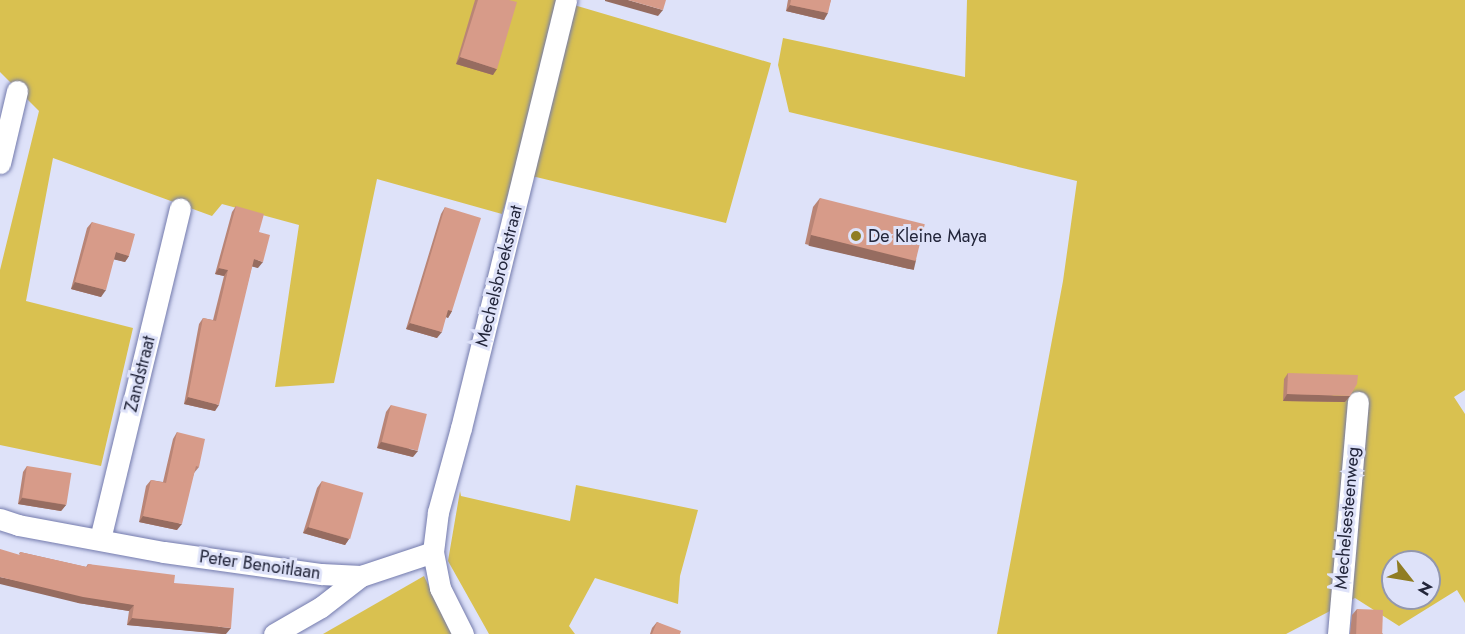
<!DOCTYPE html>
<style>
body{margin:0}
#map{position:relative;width:1465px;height:634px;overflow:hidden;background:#dee2f9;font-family:Jost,sans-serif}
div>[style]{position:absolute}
.green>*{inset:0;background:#d9c150}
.roads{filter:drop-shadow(0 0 2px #737aac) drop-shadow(0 0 2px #737aac)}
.street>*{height:21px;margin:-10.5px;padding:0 10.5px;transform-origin:10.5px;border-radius:10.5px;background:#fff}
.wall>*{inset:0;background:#b98576}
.shaded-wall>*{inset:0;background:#966c60;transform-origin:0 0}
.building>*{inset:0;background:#d79b89;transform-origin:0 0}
.dots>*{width:16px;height:16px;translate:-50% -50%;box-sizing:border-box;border:3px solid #dee2f9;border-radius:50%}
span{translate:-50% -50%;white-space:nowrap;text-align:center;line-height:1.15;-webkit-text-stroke:6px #dee2f9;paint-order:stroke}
.poi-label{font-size:18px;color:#23263b}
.left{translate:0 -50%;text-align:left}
.street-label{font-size:18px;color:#23263b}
.north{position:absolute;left:1381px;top:550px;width:60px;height:60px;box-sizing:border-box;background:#dee2f9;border:2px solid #9397ad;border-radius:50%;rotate:121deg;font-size:16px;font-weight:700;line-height:24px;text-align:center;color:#23263b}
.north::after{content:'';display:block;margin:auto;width:21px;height:27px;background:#907d24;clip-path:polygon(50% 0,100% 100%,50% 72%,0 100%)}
</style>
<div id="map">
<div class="green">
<i style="clip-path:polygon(0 0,557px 0,771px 63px,726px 223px,536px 177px,513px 179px,502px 214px,377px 179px,334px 383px,275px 387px,299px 225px,222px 204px,212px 216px,53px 158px,26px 301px,133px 328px,101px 466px,0 445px,0 270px,39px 111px,0 72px)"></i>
<i style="clip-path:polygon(evenodd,967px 0,1465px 0,1465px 390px,1454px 397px,1465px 414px,1465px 603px,1457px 590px,1399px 626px,1355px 598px,1286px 634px,997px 634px,1063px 281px,1077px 181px,789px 112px,778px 65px,783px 38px,965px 77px,967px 0,1393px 562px,1429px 562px,1429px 598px,1393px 598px,1393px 562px)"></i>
<i style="clip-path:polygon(576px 485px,698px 510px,680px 576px,678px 604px,595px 578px,569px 626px,575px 634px,489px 634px,448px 561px,460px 491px,461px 496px,570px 521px)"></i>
<i style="clip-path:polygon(424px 576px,452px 634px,323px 634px)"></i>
</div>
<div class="roads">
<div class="street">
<i style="left:0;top:163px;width:74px;rotate:-76.7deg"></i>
<i style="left:0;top:519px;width:19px;rotate:18deg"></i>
<i style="left:18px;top:525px;width:148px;rotate:10.5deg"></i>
<i style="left:164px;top:552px;width:159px;rotate:8deg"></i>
<i style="left:321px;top:574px;width:40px;rotate:2.9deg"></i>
<i style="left:361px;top:576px;width:76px;rotate:-18.4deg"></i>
<i style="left:100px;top:539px;width:340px;rotate:-76.4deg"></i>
<i style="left:274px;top:634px;width:54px;rotate:-29.9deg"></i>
<i style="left:321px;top:607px;width:51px;rotate:-37.8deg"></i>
<i style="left:463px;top:634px;width:51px;rotate:-116.6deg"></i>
<i style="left:440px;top:588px;width:37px;rotate:-101deg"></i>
<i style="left:433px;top:552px;width:40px;rotate:-82.9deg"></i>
<i style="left:438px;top:512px;width:87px;rotate:-74.7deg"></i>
<i style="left:461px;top:428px;width:441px;rotate:-76.2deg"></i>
<i style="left:1338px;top:634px;width:233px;rotate:-85.1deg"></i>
</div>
</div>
<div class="wall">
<i style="clip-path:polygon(475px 0,509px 0,493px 75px,456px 64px)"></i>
<i style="clip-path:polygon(788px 0,831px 0,824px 20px,786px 11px)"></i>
<i style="clip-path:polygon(820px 198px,916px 260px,909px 269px,805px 244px,813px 207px)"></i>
<i style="clip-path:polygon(236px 206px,259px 232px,258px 268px,252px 266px,215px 411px,184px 404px,199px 324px,203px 318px,213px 320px,224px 276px,215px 274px,232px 212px)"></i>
<i style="clip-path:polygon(445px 207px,452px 311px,448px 318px,446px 317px,437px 338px,406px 329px,441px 214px)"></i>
<i style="clip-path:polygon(92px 222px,129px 256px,125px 262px,114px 259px,101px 297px,71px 289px,87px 228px)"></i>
<i style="clip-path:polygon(1288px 373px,1345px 402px,1283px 401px,1284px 379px)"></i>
<i style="clip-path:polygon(391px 405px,413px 457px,377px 448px,386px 412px)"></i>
<i style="clip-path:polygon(177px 432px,199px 467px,194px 473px,177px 530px,139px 522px,146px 486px,151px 480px,163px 482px,173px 439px)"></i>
<i style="clip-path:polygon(27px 466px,66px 505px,61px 511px,18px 504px,23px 472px)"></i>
<i style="clip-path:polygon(322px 481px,349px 539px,345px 545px,303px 533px,317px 488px)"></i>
<i style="clip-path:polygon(20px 552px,86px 567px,88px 564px,174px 583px,226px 634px,127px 625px,129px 611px,78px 603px,19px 554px)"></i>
<i style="clip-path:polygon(1357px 609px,1383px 634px,1350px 634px,1352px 615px)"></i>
<i style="clip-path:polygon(657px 622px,680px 634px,650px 634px,652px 628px)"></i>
</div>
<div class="shaded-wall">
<i style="clip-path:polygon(605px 0,628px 0,663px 10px,658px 16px,605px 1px)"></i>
<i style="clip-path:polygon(790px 5px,828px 13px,824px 20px,786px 11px)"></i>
<i style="clip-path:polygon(460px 57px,497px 69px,493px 75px,456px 64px)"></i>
<i style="left:811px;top:235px;width:108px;height:11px;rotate:13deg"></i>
<i style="clip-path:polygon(116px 252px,129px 256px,125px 262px,112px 259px)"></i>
<i style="clip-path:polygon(254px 259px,263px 262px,258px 268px,250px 266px)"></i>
<i style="clip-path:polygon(219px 268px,228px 270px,224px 276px,215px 274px)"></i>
<i style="clip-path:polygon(75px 282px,106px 290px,101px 297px,71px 289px)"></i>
<i style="clip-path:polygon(448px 310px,452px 311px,448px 318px,444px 316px)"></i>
<i style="clip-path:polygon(410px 323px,442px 332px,437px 338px,406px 329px)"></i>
<i style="clip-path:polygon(1287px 394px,1350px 396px,1345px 402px,1283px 401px)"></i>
<i style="clip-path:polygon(188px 397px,219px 405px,215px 411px,184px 404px)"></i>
<i style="clip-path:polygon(381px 442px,418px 451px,413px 457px,377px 448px)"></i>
<i style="clip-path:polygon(22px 498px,66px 505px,61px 511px,18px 504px)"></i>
<i style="clip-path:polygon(143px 516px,182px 524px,177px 530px,139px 522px)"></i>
<i style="clip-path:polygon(308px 527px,349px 539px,345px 545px,303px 533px)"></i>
<i style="clip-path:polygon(0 577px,134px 605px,129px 611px,78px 603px,0 584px)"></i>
<i style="clip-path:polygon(132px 618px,231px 628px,226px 634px,222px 634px,127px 625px)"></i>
</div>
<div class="building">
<i style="clip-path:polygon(478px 0,509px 0,517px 2px,497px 69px,460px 57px)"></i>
<i style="clip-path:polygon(628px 0,666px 0,663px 10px)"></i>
<i style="clip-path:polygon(791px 0,831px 0,828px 13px,790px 5px)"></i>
<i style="left:820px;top:198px;width:108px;height:38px;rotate:14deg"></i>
<i style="clip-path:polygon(236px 206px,264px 214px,259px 232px,270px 235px,263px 262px,254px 259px,219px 405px,188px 397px,203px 318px,216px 321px,228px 270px,219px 268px)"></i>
<i style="clip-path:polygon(445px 207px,481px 218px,452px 311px,448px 310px,442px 332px,410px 323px)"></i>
<i style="clip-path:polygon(92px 222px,135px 234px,129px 256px,116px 252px,106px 290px,75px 282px)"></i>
<i style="clip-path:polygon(1288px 373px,1358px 375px,1357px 384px,1350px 396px,1287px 394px)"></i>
<i style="left:391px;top:405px;width:37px;height:38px;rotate:14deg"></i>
<i style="clip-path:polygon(177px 432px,205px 439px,199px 467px,196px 466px,182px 524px,143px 516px,151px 480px,166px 483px)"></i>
<i style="left:27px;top:466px;width:45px;height:32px;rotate:9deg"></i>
<i style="left:322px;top:481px;width:43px;height:48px;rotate:16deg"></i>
<i style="clip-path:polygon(0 549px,20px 555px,20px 552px,87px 567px,88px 564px,175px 575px,174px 583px,234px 588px,231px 628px,132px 618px,134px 605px,83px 597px,0 577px)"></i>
<i style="left:1357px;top:609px;width:26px;height:25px;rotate:2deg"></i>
<i style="clip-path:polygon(657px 622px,681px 631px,680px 634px,652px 634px)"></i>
</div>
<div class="dots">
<i style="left:856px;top:236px;background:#907d24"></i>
</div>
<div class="poi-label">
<span class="left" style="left:868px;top:236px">De Kleine Maya</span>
</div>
<div class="street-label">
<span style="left:499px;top:276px;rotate:-76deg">Mechelsbroekstraat</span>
<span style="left:140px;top:374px;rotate:-76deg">Zandstraat</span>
<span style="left:1347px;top:518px;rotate:-85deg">Mechelsesteenweg</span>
<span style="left:260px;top:565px;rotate:8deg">Peter Benoitlaan</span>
</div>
<div class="north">N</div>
</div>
